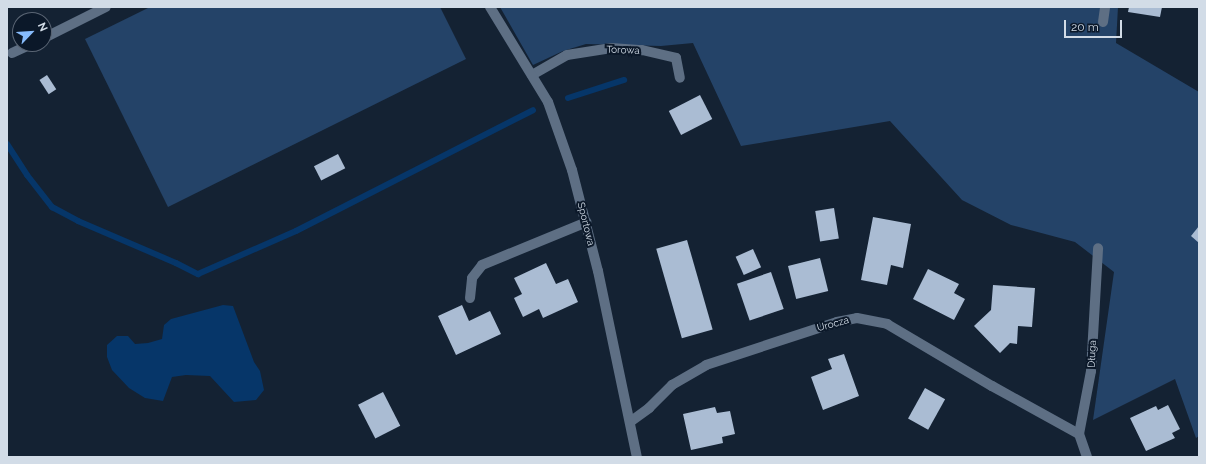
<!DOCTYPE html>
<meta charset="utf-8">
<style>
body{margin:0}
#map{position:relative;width:1206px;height:464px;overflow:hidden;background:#142233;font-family:Raleway,sans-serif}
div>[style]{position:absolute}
.green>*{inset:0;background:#244368}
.water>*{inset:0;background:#063669}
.stream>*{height:6px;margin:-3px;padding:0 3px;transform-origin:3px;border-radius:3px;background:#063669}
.building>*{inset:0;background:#aabcd3;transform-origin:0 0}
.lane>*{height:10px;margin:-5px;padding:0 5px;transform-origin:5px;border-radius:5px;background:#5e6f84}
.street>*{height:10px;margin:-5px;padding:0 5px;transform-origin:5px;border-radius:5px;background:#5e6f84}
span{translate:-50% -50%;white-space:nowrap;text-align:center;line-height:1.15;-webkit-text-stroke:4px #0b1829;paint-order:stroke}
.street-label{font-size:10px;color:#d2dce7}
.frame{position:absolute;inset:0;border:8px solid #d2dce7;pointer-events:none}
.north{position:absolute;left:12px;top:12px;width:40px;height:40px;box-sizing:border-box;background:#0b1829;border:1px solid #5b6675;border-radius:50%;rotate:65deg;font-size:11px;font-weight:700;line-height:16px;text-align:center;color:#d2dce7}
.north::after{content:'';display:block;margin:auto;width:14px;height:18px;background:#87bbfb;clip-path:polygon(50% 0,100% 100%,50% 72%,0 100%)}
.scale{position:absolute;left:1064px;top:20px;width:58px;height:18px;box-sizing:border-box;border:2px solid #d2dce7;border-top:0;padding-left:5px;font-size:12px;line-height:14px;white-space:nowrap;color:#d2dce7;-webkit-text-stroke:3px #0b1829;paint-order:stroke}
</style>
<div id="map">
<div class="green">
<i style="clip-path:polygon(150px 7px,440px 7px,466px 59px,168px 207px,85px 39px)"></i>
<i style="clip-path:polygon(500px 7px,1118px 7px,1116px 43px,1199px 92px,1199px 436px,1196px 438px,1175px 379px,1093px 420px,1114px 272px,1075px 242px,1011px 225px,962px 200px,890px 121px,741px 146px,693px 43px,661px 46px,586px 44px,563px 51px,533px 65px)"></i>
</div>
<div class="water">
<i style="clip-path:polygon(223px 305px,233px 306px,254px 362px,260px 371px,264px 390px,256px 400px,234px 402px,210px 376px,186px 375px,172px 377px,163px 401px,145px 398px,129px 388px,112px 370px,107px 357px,107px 345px,117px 336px,128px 336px,135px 344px,148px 343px,162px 339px,164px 325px,171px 319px)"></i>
</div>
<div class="stream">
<i style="left:568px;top:98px;width:59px;rotate:-17.8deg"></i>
<i style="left:7px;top:144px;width:37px;rotate:57deg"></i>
<i style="left:27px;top:175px;width:41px;rotate:52deg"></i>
<i style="left:52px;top:207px;width:30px;rotate:28deg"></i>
<i style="left:78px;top:221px;width:107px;rotate:23.2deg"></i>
<i style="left:176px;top:263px;width:25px;rotate:27deg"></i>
<i style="left:198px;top:274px;width:107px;rotate:-23.7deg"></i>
<i style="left:296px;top:231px;width:266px;rotate:-27deg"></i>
</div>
<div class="building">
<i style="clip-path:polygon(1129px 7px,1162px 7px,1160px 17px,1128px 12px)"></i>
<i style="left:47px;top:75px;width:17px;height:9px;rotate:57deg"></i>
<i style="left:700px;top:95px;width:27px;height:35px;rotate:63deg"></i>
<i style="left:338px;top:154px;width:16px;height:27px;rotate:63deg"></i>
<i style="left:834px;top:208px;width:31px;height:19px;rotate:81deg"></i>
<i style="clip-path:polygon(873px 217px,911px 224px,903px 268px,891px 265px,887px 285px,861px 280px)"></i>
<i style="clip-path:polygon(1199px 226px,1199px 243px,1191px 236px)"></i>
<i style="left:687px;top:240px;width:93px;height:32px;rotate:74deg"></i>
<i style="left:753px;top:249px;width:20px;height:19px;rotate:66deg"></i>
<i style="left:820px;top:258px;width:34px;height:33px;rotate:76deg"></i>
<i style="clip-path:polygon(546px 263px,556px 284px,568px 279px,578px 302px,543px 318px,539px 309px,523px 317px,514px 298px,522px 294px,514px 278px)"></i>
<i style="clip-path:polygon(928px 269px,959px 284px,954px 293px,965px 299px,954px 320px,913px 299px)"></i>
<i style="left:771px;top:272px;width:39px;height:36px;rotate:71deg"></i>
<i style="clip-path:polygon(993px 285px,1035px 288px,1032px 327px,1018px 326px,1017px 344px,1010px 343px,1000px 353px,974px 326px,991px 310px)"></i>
<i style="clip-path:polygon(462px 305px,469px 321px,490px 311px,501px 334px,456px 355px,438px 316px)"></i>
<i style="clip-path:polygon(844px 354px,859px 396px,823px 410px,811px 377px,832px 369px,828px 359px)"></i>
<i style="left:925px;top:388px;width:23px;height:35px;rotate:29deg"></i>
<i style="left:383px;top:392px;width:38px;height:28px;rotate:63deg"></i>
<i style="clip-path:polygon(1168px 405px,1180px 429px,1172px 433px,1175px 438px,1146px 451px,1130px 418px,1156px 406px,1158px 410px)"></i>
<i style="clip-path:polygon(715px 407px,717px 413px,730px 411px,735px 434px,722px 437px,723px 443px,691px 450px,683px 414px)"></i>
</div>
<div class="lane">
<i style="left:532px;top:75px;width:40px;rotate:-29.7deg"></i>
<i style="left:567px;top:55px;width:45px;rotate:-9deg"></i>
<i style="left:611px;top:48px;width:31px;rotate:4deg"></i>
<i style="left:642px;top:50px;width:35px;rotate:13deg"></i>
<i style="left:676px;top:58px;width:20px;rotate:79deg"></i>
<i style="left:470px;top:298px;width:20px;rotate:-84deg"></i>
<i style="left:472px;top:278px;width:16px;rotate:-52deg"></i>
<i style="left:482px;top:265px;width:113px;rotate:-22.3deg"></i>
</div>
<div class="street">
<i style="left:490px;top:7px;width:111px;rotate:58.6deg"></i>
<i style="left:548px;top:102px;width:72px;rotate:70.6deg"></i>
<i style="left:572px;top:170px;width:104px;rotate:75.6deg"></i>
<i style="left:598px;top:271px;width:190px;rotate:78.2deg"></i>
<i style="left:1103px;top:22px;width:15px;rotate:-82deg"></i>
<i style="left:44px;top:38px;width:69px;rotate:-26.6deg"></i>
<i style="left:12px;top:53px;width:21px;rotate:-25deg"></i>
<i style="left:630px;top:422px;width:24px;rotate:-36deg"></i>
<i style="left:649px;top:408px;width:33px;rotate:-45deg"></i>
<i style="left:672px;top:385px;width:39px;rotate:-30deg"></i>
<i style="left:706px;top:365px;width:138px;rotate:-18.2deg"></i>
<i style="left:837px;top:322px;width:20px;rotate:-11deg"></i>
<i style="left:857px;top:318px;width:31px;rotate:11deg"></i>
<i style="left:887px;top:324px;width:122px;rotate:30.6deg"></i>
<i style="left:992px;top:386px;width:99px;rotate:28.9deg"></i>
<i style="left:1087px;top:457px;width:24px;rotate:-109deg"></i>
<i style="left:1079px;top:434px;width:64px;rotate:-79.2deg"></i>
<i style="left:1091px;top:371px;width:123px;rotate:-86.7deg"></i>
</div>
<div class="street-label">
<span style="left:623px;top:50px;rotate:2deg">Torowa</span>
<span style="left:586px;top:224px;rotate:76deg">Sportowa</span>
<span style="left:833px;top:324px;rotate:-15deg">Urocza</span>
<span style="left:1092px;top:354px;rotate:-87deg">Długa</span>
</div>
<div class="frame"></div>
<div class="north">N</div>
<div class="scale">20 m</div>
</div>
